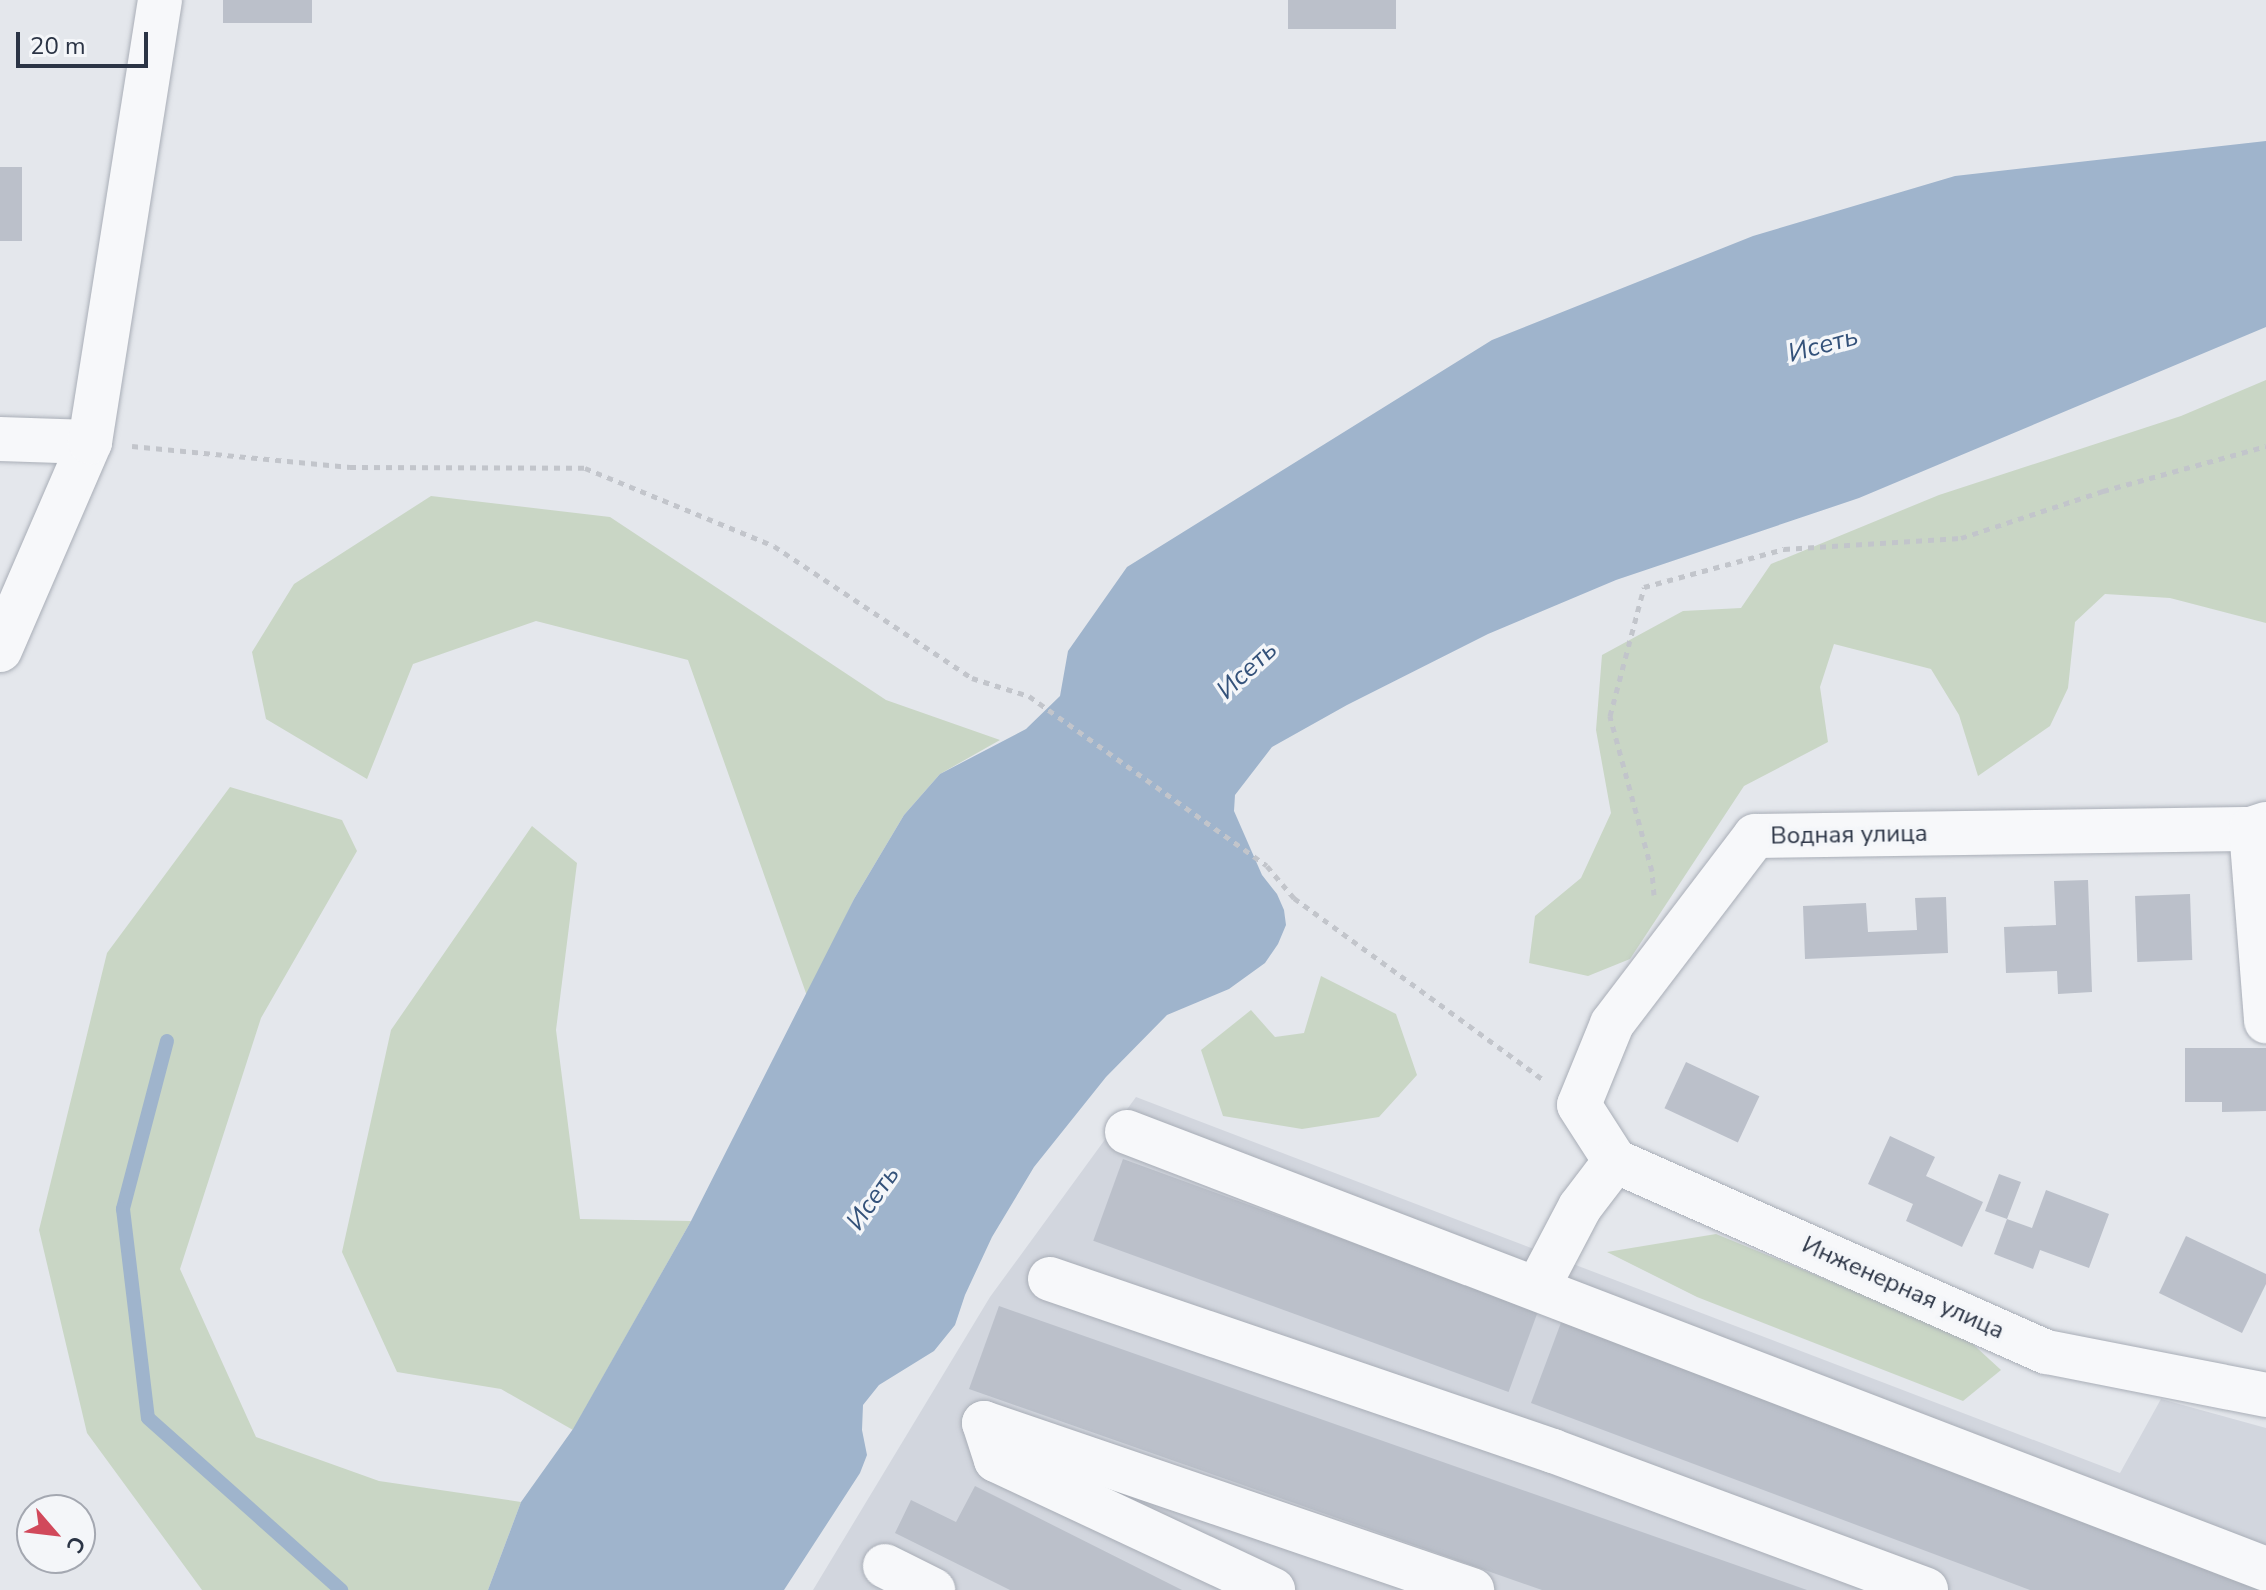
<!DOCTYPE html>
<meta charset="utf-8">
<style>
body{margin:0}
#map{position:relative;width:2266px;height:1590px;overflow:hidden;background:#e4e7ec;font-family:"Nunito Sans",sans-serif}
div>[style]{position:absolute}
.built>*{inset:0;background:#d2d6de}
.green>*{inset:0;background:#c9d6c5}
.water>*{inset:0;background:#9fb4cc}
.stream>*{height:14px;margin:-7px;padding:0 7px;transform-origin:7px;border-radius:7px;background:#9fb4cc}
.building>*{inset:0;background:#bbc0ca;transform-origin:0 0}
.path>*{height:5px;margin-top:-2.5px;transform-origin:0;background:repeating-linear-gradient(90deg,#c2c5cb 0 6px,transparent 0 12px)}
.roads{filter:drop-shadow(0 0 2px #a9aeb7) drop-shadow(0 0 2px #a9aeb7)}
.minor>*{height:44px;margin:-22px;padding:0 22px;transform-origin:22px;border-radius:22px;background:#f7f8fa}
span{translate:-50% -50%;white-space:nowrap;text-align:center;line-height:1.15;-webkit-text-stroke:7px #f4f6f9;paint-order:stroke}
.street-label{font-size:24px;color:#2b3445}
.water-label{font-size:26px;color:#34527a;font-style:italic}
.north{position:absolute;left:16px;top:1494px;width:80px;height:80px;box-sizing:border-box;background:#f4f6f9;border:2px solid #a4a8b1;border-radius:50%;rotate:118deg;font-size:22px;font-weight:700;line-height:32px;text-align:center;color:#2b3445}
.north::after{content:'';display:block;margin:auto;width:28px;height:36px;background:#d1495b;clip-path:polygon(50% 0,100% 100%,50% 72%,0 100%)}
.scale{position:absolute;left:16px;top:32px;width:132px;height:36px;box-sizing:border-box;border:4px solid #2b3445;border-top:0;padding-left:10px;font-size:24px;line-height:28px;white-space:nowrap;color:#2b3445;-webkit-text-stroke:6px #f4f6f9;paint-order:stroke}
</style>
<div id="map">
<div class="built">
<i style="clip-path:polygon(1136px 1097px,2120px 1473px,2161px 1399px,2266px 1428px,2266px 1590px,813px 1590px,990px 1297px)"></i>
</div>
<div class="green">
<i style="clip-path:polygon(2266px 380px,2266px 623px,2170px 598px,2105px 594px,2075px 622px,2068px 688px,2050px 726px,1978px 776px,1959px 715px,1931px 669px,1834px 644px,1820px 687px,1828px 742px,1744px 786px,1630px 959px,1588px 976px,1529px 963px,1535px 916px,1581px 878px,1611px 813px,1596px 730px,1602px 655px,1683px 611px,1741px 608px,1771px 564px,1939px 495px,2181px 416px)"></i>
<i style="clip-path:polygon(431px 496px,610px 517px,886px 700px,1000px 740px,940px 774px,904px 815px,854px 899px,807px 996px,688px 660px,536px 621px,413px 664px,367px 779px,266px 719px,252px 652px,294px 584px)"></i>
<i style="clip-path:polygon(230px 787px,342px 820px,357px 851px,261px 1018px,180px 1269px,256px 1437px,379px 1481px,521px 1502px,488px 1590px,202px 1590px,87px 1433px,39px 1230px,107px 953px)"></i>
<i style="clip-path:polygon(532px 826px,577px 863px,556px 1030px,580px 1219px,691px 1221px,573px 1430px,501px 1389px,397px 1372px,342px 1252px,391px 1030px)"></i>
<i style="clip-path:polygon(1321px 976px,1396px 1014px,1417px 1075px,1379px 1117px,1302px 1129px,1223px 1116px,1201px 1050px,1251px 1010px,1275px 1037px,1304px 1033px)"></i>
<i style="clip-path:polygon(1716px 1234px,1964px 1336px,2001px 1370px,1963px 1401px,1697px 1297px,1607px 1252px)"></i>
</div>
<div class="water">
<i style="clip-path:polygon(2266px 141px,2266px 327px,1859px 498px,1616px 580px,1488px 634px,1347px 705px,1272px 747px,1235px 795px,1234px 811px,1262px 875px,1277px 894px,1284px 910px,1286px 925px,1278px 944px,1265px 963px,1229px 989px,1167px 1015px,1106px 1077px,1034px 1167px,992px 1237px,965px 1295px,955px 1325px,934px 1351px,879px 1385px,863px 1405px,862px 1430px,867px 1455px,860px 1473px,784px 1590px,488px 1590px,521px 1502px,573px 1429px,691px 1221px,854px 899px,904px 815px,940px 774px,1026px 729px,1060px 696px,1068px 651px,1127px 567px,1492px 340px,1753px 236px,1955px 176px)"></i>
</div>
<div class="stream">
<i style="left:167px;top:1041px;width:174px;rotate:104.7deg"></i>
<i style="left:123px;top:1209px;width:210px;rotate:83.2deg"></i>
<i style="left:148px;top:1418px;width:259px;rotate:41.7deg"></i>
</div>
<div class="building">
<i style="left:223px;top:0;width:89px;height:23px"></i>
<i style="left:1288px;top:0;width:108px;height:29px"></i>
<i style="left:0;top:167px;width:22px;height:74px"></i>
<i style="clip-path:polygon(2088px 880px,2092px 992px,2058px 994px,2057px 971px,2006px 973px,2004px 927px,2056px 925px,2054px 881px)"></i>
<i style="left:2190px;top:894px;width:66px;height:55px;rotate:88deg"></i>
<i style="clip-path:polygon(1946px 897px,1948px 953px,1805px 959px,1803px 906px,1866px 903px,1868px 932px,1917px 930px,1915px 898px)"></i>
<i style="clip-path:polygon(2185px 1048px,2266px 1048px,2266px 1111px,2222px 1112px,2222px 1102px,2185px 1102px)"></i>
<i style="left:1686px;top:1062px;width:81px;height:51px;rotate:25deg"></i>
<i style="clip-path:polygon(1890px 1136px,1935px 1157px,1926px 1176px,1983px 1202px,1962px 1247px,1906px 1221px,1913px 1204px,1868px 1184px)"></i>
<i style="left:1123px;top:1159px;width:442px;height:87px;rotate:20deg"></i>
<i style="clip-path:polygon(1999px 1174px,2021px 1182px,2007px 1219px,2032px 1228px,2046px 1190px,2109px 1214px,2089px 1268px,2040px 1250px,2033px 1269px,1994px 1254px,2007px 1219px,1985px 1211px)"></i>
<i style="clip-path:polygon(2186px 1236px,2266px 1274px,2266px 1284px,2242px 1333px,2159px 1293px)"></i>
<i style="clip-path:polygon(999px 1306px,1807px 1590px,1542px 1590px,969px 1389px)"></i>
<i style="clip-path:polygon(1562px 1320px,2266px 1590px,2030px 1590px,1531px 1403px)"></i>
<i style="clip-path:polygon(975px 1486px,1182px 1590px,1010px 1590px,895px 1533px,911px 1500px,956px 1522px)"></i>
</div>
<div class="path">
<i style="left:132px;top:446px;width:219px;rotate:5.5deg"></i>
<i style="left:350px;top:467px;width:235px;rotate:0.2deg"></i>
<i style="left:585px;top:468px;width:204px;rotate:22.4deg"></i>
<i style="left:774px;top:546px;width:238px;rotate:33.7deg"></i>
<i style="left:972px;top:678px;width:60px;rotate:17.5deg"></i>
<i style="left:1029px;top:696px;width:292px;rotate:35.5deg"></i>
<i style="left:1267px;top:866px;width:42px;rotate:49.8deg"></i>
<i style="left:1294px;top:898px;width:307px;rotate:36.1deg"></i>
<i style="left:1654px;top:895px;width:24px;rotate:-95deg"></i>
<i style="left:1652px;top:871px;width:161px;rotate:-105.2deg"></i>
<i style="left:1610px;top:716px;width:133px;rotate:-75.2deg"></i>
<i style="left:1644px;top:587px;width:145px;rotate:-15.2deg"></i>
<i style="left:1784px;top:549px;width:177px;rotate:-3.6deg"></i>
<i style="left:1961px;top:538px;width:150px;rotate:-18.3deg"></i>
<i style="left:2103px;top:491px;width:169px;rotate:-15.4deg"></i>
</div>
<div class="roads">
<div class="minor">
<i style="left:0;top:439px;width:90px;rotate:1.9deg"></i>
<i style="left:0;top:650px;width:227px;rotate:-66.6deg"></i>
<i style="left:90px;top:442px;width:448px;rotate:-81deg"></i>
<i style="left:2266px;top:824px;width:16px;rotate:162deg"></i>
<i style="left:2251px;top:829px;width:496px;rotate:179.2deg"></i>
<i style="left:1755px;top:836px;width:236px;rotate:127.3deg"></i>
<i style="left:1612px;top:1024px;width:87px;rotate:112.2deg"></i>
<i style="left:1579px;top:1105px;width:67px;rotate:57.3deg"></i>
<i style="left:1615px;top:1161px;width:472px;rotate:23.9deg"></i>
<i style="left:2047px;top:1352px;width:223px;rotate:11.1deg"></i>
<i style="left:2251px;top:829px;width:193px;rotate:85.5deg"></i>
<i style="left:1127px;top:1132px;width:1220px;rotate:20.99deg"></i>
<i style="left:1050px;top:1279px;width:532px;rotate:18.88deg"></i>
<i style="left:1553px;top:1451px;width:398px;rotate:20.4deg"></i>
<i style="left:1538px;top:1287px;width:90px;rotate:-62.3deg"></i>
<i style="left:1580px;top:1207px;width:58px;rotate:-52.7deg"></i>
<i style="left:984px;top:1423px;width:516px;rotate:18.89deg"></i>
<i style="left:984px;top:1423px;width:39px;rotate:72deg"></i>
<i style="left:996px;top:1460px;width:306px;rotate:25.1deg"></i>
<i style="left:885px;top:1566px;width:54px;rotate:26.6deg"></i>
</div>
</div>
<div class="street-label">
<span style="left:1849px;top:835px;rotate:-1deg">Водная улица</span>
<span style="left:1903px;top:1288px;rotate:24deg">Инженерная улица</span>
</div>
<div class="water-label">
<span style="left:1823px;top:345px;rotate:-15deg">Исеть</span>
<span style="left:1247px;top:670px;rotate:-43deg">Исеть</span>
<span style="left:873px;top:1198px;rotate:-55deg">Исеть</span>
</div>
<div class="north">С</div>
<div class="scale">20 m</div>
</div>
